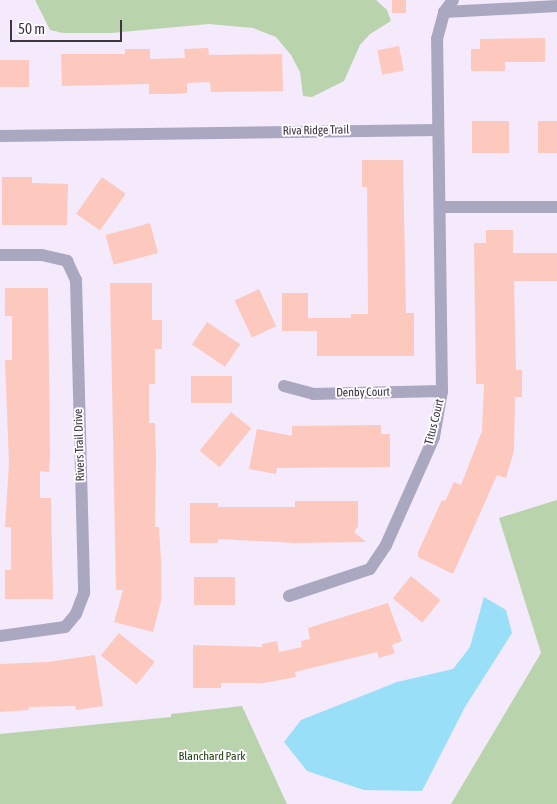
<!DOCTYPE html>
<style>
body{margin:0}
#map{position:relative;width:557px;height:804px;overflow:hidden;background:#f4eafb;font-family:"Asap Condensed",sans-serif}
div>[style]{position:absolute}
.green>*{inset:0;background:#b9d4ad}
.water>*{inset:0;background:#99dff7}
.building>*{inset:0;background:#fdc9be;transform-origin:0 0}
.minor>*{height:12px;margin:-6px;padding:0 6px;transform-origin:6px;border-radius:6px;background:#aaa7c0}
span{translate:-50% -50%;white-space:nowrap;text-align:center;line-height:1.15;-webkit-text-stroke:4px #fdfbff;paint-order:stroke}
.street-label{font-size:12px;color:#3c383e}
.park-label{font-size:12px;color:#234311}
.scale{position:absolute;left:10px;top:20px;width:112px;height:22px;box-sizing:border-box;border:2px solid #3c383e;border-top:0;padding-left:6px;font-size:15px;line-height:18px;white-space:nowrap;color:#3c383e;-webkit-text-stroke:4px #fdfbff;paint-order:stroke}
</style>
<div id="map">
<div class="green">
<i style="clip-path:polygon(35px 0,376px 0,387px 10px,391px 21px,370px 34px,360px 45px,344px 81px,312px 97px,303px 96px,300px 72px,291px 55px,276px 37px,253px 28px,209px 24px,111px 33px,63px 33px,50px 30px)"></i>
<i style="clip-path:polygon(557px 500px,557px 804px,451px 804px,541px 653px,499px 518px)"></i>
<i style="clip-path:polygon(242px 706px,287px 804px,0 804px,0 734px,171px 717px,171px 714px)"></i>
</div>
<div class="water">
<i style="clip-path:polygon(484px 597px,506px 610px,512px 633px,465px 707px,422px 791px,364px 790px,307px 771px,284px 742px,301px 720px,397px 682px,453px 669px,470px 647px)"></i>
</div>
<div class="building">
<i style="left:392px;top:0;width:14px;height:13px"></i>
<i style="clip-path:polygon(545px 38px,545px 62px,505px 62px,505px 71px,471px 71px,471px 49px,480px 49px,480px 39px)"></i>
<i style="left:399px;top:46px;width:25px;height:22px;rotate:79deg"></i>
<i style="clip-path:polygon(208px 48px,209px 55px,282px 54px,283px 91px,211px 92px,210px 82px,187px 83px,187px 93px,172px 94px,149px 94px,149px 84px,62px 86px,61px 54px,125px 54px,125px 49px,150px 49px,150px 59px,185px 58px,184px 49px)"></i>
<i style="left:0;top:60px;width:29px;height:27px"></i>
<i style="left:472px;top:121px;width:37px;height:32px"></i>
<i style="left:538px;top:121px;width:19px;height:32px"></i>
<i style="clip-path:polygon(362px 160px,403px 160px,406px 313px,414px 313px,414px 356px,317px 356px,317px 331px,282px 331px,282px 293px,308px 293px,308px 318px,351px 318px,351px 314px,368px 314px,367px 187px,362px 187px)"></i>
<i style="clip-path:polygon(2px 177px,32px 177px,32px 183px,68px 184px,67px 225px,2px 225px)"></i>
<i style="left:102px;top:177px;width:29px;height:45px;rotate:35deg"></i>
<i style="left:150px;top:223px;width:31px;height:46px;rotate:75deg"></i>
<i style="clip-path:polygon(486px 230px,513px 230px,513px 253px,557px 253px,557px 281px,514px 281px,516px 370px,522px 370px,522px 397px,515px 397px,514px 451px,506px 478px,497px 475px,453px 574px,418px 557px,418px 552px,442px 500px,445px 501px,454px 482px,461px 485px,482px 431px,484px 384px,476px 384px,474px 243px,486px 243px)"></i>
<i style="clip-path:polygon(110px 283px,152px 283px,152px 320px,162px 320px,162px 349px,155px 349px,155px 384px,149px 384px,149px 423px,155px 423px,156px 458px,155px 527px,159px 527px,161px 561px,161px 601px,153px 632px,114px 622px,123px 590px,116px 590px)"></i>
<i style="clip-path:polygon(5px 288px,48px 288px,50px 457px,49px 472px,40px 471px,40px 498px,51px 498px,53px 599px,5px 599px,5px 570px,11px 570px,11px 527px,5px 527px,9px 463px,5px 360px,12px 360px,12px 316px,5px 316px)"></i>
<i style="left:259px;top:289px;width:41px;height:27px;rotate:65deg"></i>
<i style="left:207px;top:322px;width:40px;height:27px;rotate:34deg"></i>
<i style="left:191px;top:376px;width:41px;height:27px"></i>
<i style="left:231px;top:412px;width:26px;height:50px;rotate:39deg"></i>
<i style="clip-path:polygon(381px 425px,381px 434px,390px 434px,390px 467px,277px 468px,276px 474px,249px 469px,257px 429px,292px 436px,292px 426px)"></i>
<i style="clip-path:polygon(295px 501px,358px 501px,358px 526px,354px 532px,366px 542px,295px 543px,218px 539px,218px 543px,190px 543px,190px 503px,218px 503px,218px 507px,295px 507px)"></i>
<i style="left:411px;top:576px;width:38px;height:29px;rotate:39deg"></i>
<i style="left:194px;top:577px;width:41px;height:28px"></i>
<i style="clip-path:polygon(388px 603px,402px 641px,392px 645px,395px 653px,379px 658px,377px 652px,295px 672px,296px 677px,264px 683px,221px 683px,221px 688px,193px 688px,193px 645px,262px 647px,262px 644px,277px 641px,279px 652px,302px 647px,301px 641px,310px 639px,308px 628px)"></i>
<i style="left:119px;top:633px;width:46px;height:29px;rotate:39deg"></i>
<i style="clip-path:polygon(95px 655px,103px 706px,76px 710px,75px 706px,28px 707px,29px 710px,0 712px,0 664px,48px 662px)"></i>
</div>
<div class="minor">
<i style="left:444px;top:12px;width:113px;rotate:-3deg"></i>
<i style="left:0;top:136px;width:438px;rotate:-0.8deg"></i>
<i style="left:440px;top:207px;width:117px"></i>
<i style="left:0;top:255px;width:42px"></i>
<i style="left:42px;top:255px;width:26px;rotate:13deg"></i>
<i style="left:67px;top:261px;width:21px;rotate:65deg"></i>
<i style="left:76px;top:280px;width:313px;rotate:88.5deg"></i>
<i style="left:84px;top:593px;width:22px;rotate:111deg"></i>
<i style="left:76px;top:614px;width:17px;rotate:130deg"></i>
<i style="left:65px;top:627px;width:66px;rotate:172.1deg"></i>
<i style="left:284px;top:386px;width:30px;rotate:15deg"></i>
<i style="left:313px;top:394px;width:129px;rotate:-1.3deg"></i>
<i style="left:289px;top:596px;width:85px;rotate:-18.4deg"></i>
<i style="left:370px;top:569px;width:29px;rotate:-56deg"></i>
<i style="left:386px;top:545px;width:118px;rotate:-66deg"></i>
<i style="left:434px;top:437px;width:47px;rotate:-80.1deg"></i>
<i style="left:442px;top:391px;width:352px;rotate:-90.8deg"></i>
<i style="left:437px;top:39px;width:28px;rotate:-75deg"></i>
<i style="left:444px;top:12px;width:15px;rotate:-53deg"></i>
</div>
<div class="street-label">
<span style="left:316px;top:131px;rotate:-1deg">Riva Ridge Trail</span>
<span style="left:363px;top:393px;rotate:-1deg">Denby Court</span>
<span style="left:435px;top:422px;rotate:-76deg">Titus Court</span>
<span style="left:80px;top:445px;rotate:-92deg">Rivers Trail Drive</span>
</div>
<div class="park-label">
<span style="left:212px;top:757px">Blanchard Park</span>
</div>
<div class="scale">50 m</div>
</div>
